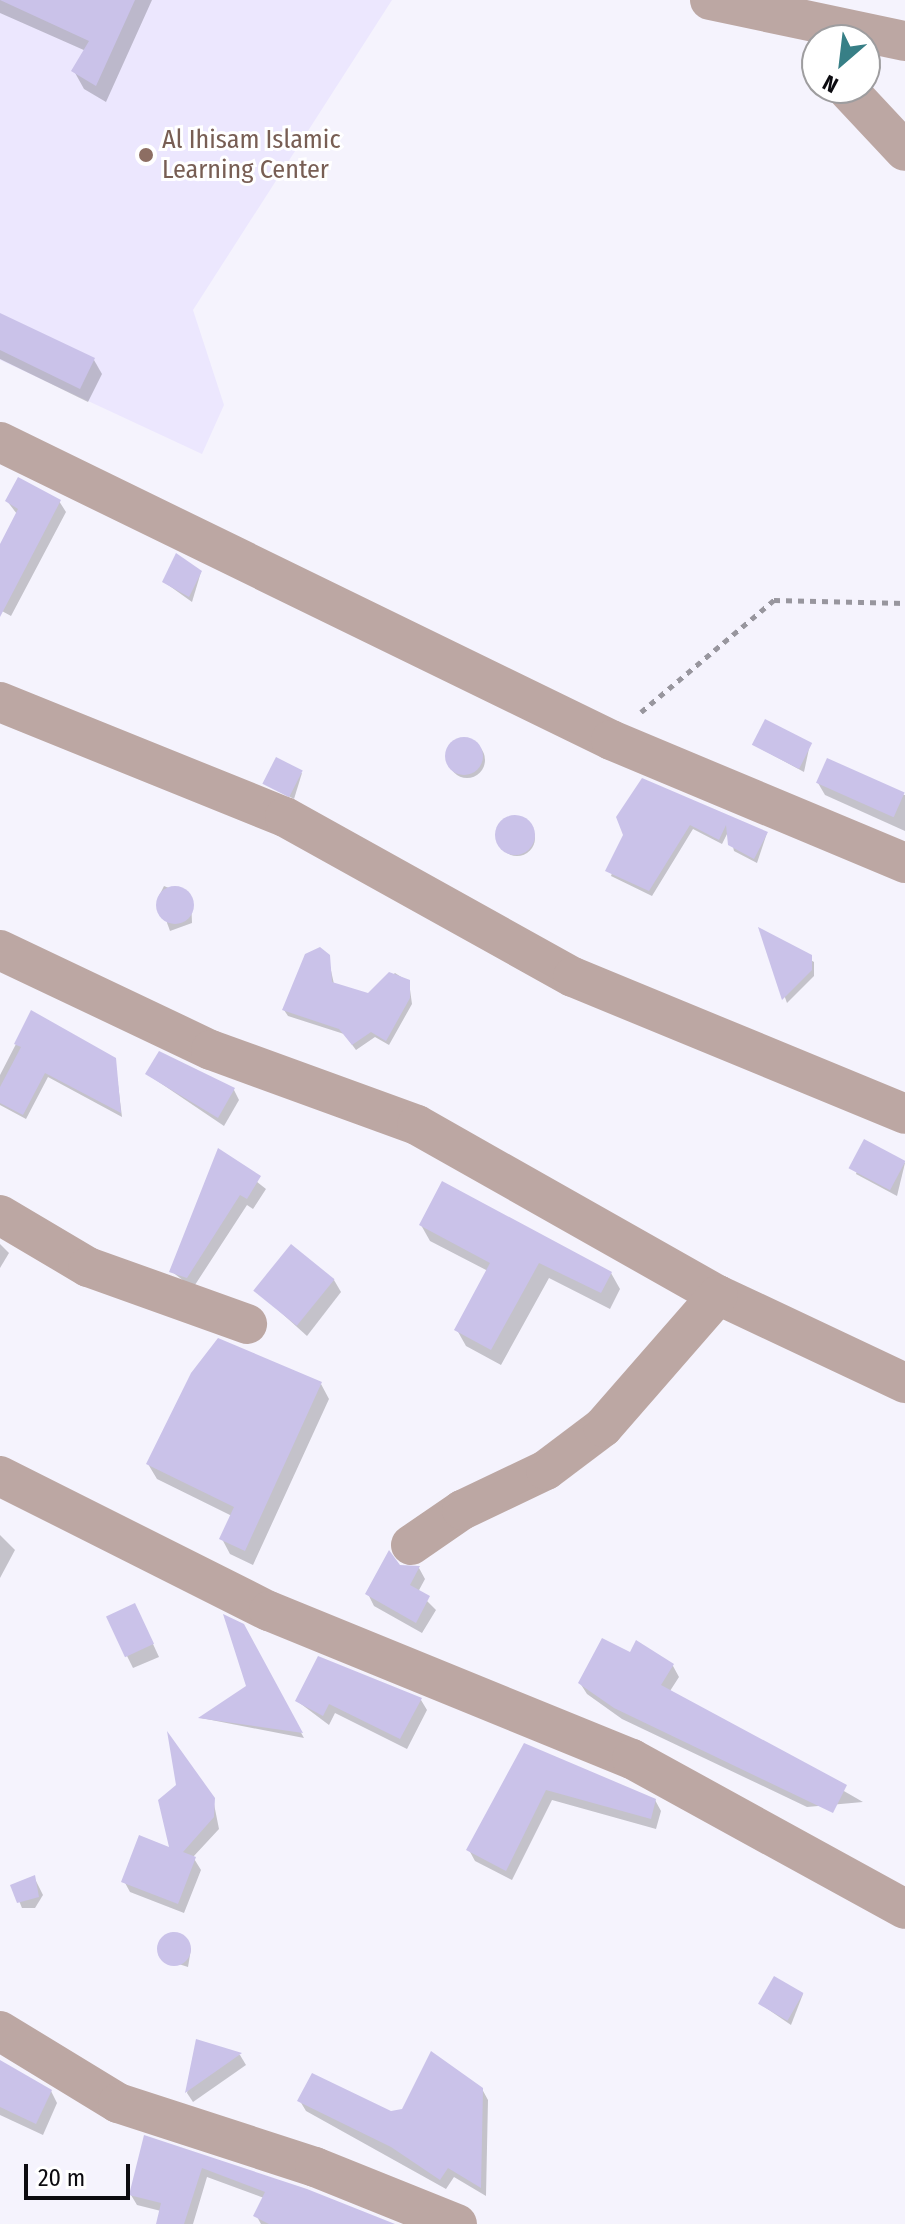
<!DOCTYPE html>
<style>
body{margin:0}
#map{position:relative;width:905px;height:2224px;overflow:hidden;background:#f5f3fd;font-family:"Fira Sans Condensed",sans-serif}
div>[style]{position:absolute}
.education>*{inset:0;background:#ece7fe}
.shadow>*{inset:0;background:#0003}
.round{border-radius:50%}
.building>*{inset:0;background:#cac2e9;transform-origin:0 0}
.path>*{height:5px;margin-top:-2.5px;transform-origin:0;background:repeating-linear-gradient(90deg,#98969e 0 6px,transparent 0 12px)}
.street>*{height:40px;margin:-20px;padding:0 20px;transform-origin:20px;border-radius:20px;background:#bca7a3}
.dots>*{width:22px;height:22px;translate:-50% -50%;box-sizing:border-box;border:4px solid #fff;border-radius:50%}
span{translate:-50% -50%;white-space:nowrap;text-align:center;line-height:1.15;-webkit-text-stroke:6px #fff;paint-order:stroke}
.education-label{font-size:26px;color:#785e54}
.left{translate:0 -50%;text-align:left}
.north{position:absolute;left:801px;top:24px;width:80px;height:80px;box-sizing:border-box;background:#fff;border:2px solid #9e9d9f;border-radius:50%;rotate:208deg;font-size:22px;font-weight:700;line-height:32px;text-align:center;color:#0c0b10}
.north::after{content:'';display:block;margin:auto;width:28px;height:36px;background:#377f86;clip-path:polygon(50% 0,100% 100%,50% 72%,0 100%)}
.scale{position:absolute;left:24px;top:2164px;width:106px;height:36px;box-sizing:border-box;border:4px solid #0c0b10;border-top:0;padding-left:10px;font-size:24px;line-height:28px;white-space:nowrap;color:#0c0b10;-webkit-text-stroke:6px #fff;paint-order:stroke}
</style>
<div id="map">
<div class="education">
<i style="clip-path:polygon(0 0,392px 0,193px 310px,224px 405px,202px 454px,0 360px)"></i>
</div>
<div class="shadow">
<i style="clip-path:polygon(0 0,152px 0,106px 102px,84px 89px,74px 71px,86px 51px,0 13px)"></i>
<i style="clip-path:polygon(0 314px,94px 360px,102px 374px,88px 402px,0 359px)"></i>
<i style="clip-path:polygon(7px 501px,59px 501px,66px 512px,11px 616px,0 610px,0 548px,17px 514px)"></i>
<i style="clip-path:polygon(201px 572px,192px 602px,164px 582px)"></i>
<i class="round" style="left:449px;top:742px;width:36px;height:36px"></i>
<i style="clip-path:polygon(810px 744px,804px 772px,754px 745px)"></i>
<i style="clip-path:polygon(302px 773px,294px 799px,264px 783px)"></i>
<i style="clip-path:polygon(643px 781px,767px 833px,757px 863px,734px 851px,729px 830px,722px 844px,693px 829px,652px 896px,611px 876px)"></i>
<i style="clip-path:polygon(818px 783px,905px 795px,905px 831px,825px 795px)"></i>
<i class="round" style="left:499px;top:820px;width:36px;height:36px"></i>
<i style="clip-path:polygon(164px 886px,191px 897px,192px 923px,170px 931px,158px 898px)"></i>
<i style="clip-path:polygon(761px 931px,814px 962px,814px 976px,787px 1003px)"></i>
<i style="clip-path:polygon(328px 957px,334px 984px,368px 995px,395px 973px,409px 982px,412px 1004px,389px 1045px,375px 1037px,356px 1050px,344px 1034px,288px 1016px,284px 1010px)"></i>
<i style="clip-path:polygon(32px 1013px,115px 1060px,122px 1117px,48px 1077px,26px 1119px,0 1105px,0 1075px)"></i>
<i style="clip-path:polygon(147px 1074px,234px 1090px,239px 1100px,224px 1126px)"></i>
<i style="clip-path:polygon(865px 1142px,905px 1163px,897px 1196px,856px 1174px)"></i>
<i style="clip-path:polygon(219px 1152px,266px 1189px,253px 1209px,247px 1205px,193px 1288px,171px 1271px)"></i>
<i style="clip-path:polygon(421px 1225px,611px 1273px,620px 1289px,610px 1309px,549px 1278px,501px 1365px,466px 1346px,457px 1330px,488px 1271px,430px 1241px)"></i>
<i style="clip-path:polygon(0 1244px,9px 1253px,0 1268px)"></i>
<i style="clip-path:polygon(334px 1280px,341px 1292px,307px 1336px,257px 1291px)"></i>
<i style="clip-path:polygon(321px 1384px,329px 1399px,253px 1565px,230px 1554px,222px 1539px,232px 1516px,157px 1479px,148px 1464px)"></i>
<i style="clip-path:polygon(0 1535px,15px 1550px,0 1578px)"></i>
<i style="clip-path:polygon(399px 1567px,419px 1568px,425px 1579px,418px 1592px,436px 1610px,422px 1633px,374px 1606px,368px 1594px)"></i>
<i style="clip-path:polygon(108px 1618px,141px 1618px,159px 1657px,133px 1668px)"></i>
<i style="clip-path:polygon(243px 1626px,304px 1738px,201px 1718px,248px 1687px)"></i>
<i style="clip-path:polygon(631px 1655px,673px 1666px,679px 1677px,670px 1691px,863px 1802px,807px 1807px,622px 1719px,587px 1694px,580px 1683px)"></i>
<i style="clip-path:polygon(421px 1700px,427px 1710px,407px 1749px,335px 1713px,329px 1725px,297px 1701px)"></i>
<i style="clip-path:polygon(525px 1746px,655px 1800px,661px 1811px,656px 1829px,552px 1800px,512px 1880px,475px 1861px,469px 1850px)"></i>
<i style="clip-path:polygon(213px 1799px,219px 1829px,193px 1857px,201px 1870px,184px 1913px,130px 1892px,124px 1881px,172px 1850px)"></i>
<i style="clip-path:polygon(34px 1877px,43px 1895px,35px 1908px,22px 1908px,13px 1886px)"></i>
<i style="clip-path:polygon(173px 1932px,191px 1949px,188px 1967px,163px 1959px,161px 1945px)"></i>
<i style="clip-path:polygon(803px 1994px,791px 2025px,760px 2004px)"></i>
<i style="clip-path:polygon(197px 2042px,240px 2055px,246px 2065px,193px 2102px,187px 2093px)"></i>
<i style="clip-path:polygon(0 2067px,51px 2091px,57px 2103px,43px 2135px,0 2115px)"></i>
<i style="clip-path:polygon(482px 2089px,488px 2100px,486px 2196px,454px 2177px,446px 2189px,306px 2111px,300px 2101px,391px 2113px)"></i>
<i style="clip-path:polygon(145px 2138px,383px 2224px,261px 2224px,256px 2215px,264px 2198px,207px 2177px,193px 2224px,158px 2224px,161px 2211px,137px 2205px,131px 2195px)"></i>
</div>
<div class="building">
<i style="clip-path:polygon(0 0,135px 0,96px 86px,71px 71px,89px 41px)"></i>
<i style="clip-path:polygon(0 313px,95px 358px,80px 389px,0 350px)"></i>
<i style="clip-path:polygon(18px 477px,61px 500px,0 617px,0 544px,18px 509px,5px 501px)"></i>
<i style="clip-path:polygon(176px 553px,202px 571px,189px 597px,162px 582px)"></i>
<i style="left:765px;top:719px;width:53px;height:29px;rotate:27deg"></i>
<i class="round" style="left:445px;top:737px;width:38px;height:38px"></i>
<i style="left:276px;top:757px;width:30px;height:30px;rotate:27deg"></i>
<i style="left:827px;top:758px;width:85px;height:27px;rotate:24deg"></i>
<i style="clip-path:polygon(642px 778px,768px 832px,754px 859px,728px 845px,726px 825px,719px 840px,690px 825px,649px 891px,605px 871px,623px 835px,616px 817px)"></i>
<i class="round" style="left:495px;top:815px;width:40px;height:40px"></i>
<i class="round" style="left:156px;top:886px;width:38px;height:38px"></i>
<i style="clip-path:polygon(758px 927px,812px 955px,812px 970px,782px 1000px)"></i>
<i style="clip-path:polygon(320px 947px,330px 955px,332px 982px,368px 993px,389px 972px,410px 980px,410px 998px,386px 1041px,371px 1032px,352px 1045px,339px 1029px,282px 1010px,305px 954px)"></i>
<i style="clip-path:polygon(31px 1010px,116px 1058px,121px 1113px,45px 1073px,23px 1115px,0 1103px,0 1087px,21px 1047px,14px 1044px)"></i>
<i style="clip-path:polygon(159px 1051px,235px 1088px,218px 1118px,145px 1074px)"></i>
<i style="left:864px;top:1139px;width:47px;height:33px;rotate:28deg"></i>
<i style="clip-path:polygon(218px 1148px,261px 1176px,247px 1199px,240px 1195px,187px 1278px,169px 1272px)"></i>
<i style="clip-path:polygon(442px 1181px,612px 1272px,601px 1293px,539px 1263px,491px 1350px,454px 1330px,490px 1263px,419px 1225px)"></i>
<i style="left:291px;top:1244px;width:56px;height:60px;rotate:39deg"></i>
<i style="clip-path:polygon(218px 1338px,322px 1382px,245px 1551px,219px 1539px,234px 1507px,146px 1464px,191px 1373px)"></i>
<i style="clip-path:polygon(389px 1550px,400px 1565px,420px 1566px,410px 1585px,430px 1596px,416px 1623px,365px 1594px)"></i>
<i style="left:135px;top:1603px;width:45px;height:32px;rotate:65deg"></i>
<i style="clip-path:polygon(223px 1614px,244px 1624px,303px 1733px,198px 1718px,246px 1686px)"></i>
<i style="clip-path:polygon(602px 1638px,630px 1652px,636px 1640px,674px 1664px,661px 1685px,847px 1785px,833px 1813px,614px 1708px,578px 1683px)"></i>
<i style="clip-path:polygon(318px 1656px,422px 1698px,400px 1739px,329px 1704px,323px 1716px,295px 1701px)"></i>
<i style="clip-path:polygon(167px 1731px,215px 1798px,214px 1817px,183px 1852px,196px 1857px,178px 1904px,121px 1882px,139px 1835px,169px 1847px,158px 1800px,176px 1785px)"></i>
<i style="clip-path:polygon(524px 1743px,656px 1799px,651px 1819px,546px 1790px,506px 1871px,466px 1850px)"></i>
<i style="clip-path:polygon(35px 1875px,39px 1897px,17px 1903px,10px 1885px)"></i>
<i class="round" style="left:157px;top:1932px;width:34px;height:34px"></i>
<i style="left:774px;top:1976px;width:34px;height:32px;rotate:30deg"></i>
<i style="clip-path:polygon(196px 2039px,242px 2053px,185px 2093px)"></i>
<i style="clip-path:polygon(431px 2051px,483px 2088px,481px 2188px,448px 2168px,440px 2180px,391px 2147px,297px 2101px,312px 2073px,391px 2111px,402px 2109px)"></i>
<i style="clip-path:polygon(0 2060px,52px 2090px,36px 2124px,0 2107px)"></i>
<i style="clip-path:polygon(144px 2135px,307px 2189px,395px 2224px,269px 2224px,253px 2216px,265px 2192px,202px 2168px,184px 2224px,156px 2224px,161px 2203px,129px 2195px)"></i>
</div>
<div class="path">
<i style="left:641px;top:712px;width:174px;rotate:-40.1deg"></i>
<i style="left:774px;top:600px;width:131px;rotate:1.3deg"></i>
</div>
<div class="street">
<i style="left:710px;top:0;width:199px;rotate:11.9deg"></i>
<i style="left:846px;top:88px;width:86px;rotate:46.9deg"></i>
<i style="left:0;top:442px;width:680px;rotate:26deg"></i>
<i style="left:611px;top:740px;width:319px;rotate:22.7deg"></i>
<i style="left:0;top:702px;width:307px;rotate:22deg"></i>
<i style="left:285px;top:817px;width:329px;rotate:29.1deg"></i>
<i style="left:573px;top:977px;width:359px;rotate:22.4deg"></i>
<i style="left:0;top:950px;width:233px;rotate:25.4deg"></i>
<i style="left:211px;top:1050px;width:219px;rotate:20deg"></i>
<i style="left:417px;top:1125px;width:346px;rotate:29.5deg"></i>
<i style="left:718px;top:1295px;width:207px;rotate:25.2deg"></i>
<i style="left:0;top:1215px;width:102px;rotate:30.6deg"></i>
<i style="left:88px;top:1267px;width:169px;rotate:19.7deg"></i>
<i style="left:0;top:1476px;width:301px;rotate:26.7deg"></i>
<i style="left:269px;top:1611px;width:392px;rotate:22.2deg"></i>
<i style="left:632px;top:1759px;width:311px;rotate:28.8deg"></i>
<i style="left:411px;top:1545px;width:62px;rotate:-34.5deg"></i>
<i style="left:462px;top:1510px;width:93px;rotate:-25.5deg"></i>
<i style="left:546px;top:1470px;width:71px;rotate:-37deg"></i>
<i style="left:603px;top:1427px;width:175px;rotate:-48.9deg"></i>
<i style="left:0;top:2031px;width:138px;rotate:31.4deg"></i>
<i style="left:118px;top:2103px;width:207px;rotate:18deg"></i>
<i style="left:315px;top:2167px;width:153px;rotate:21.9deg"></i>
</div>
<div class="dots">
<i style="left:146px;top:155px;background:#8d6e63"></i>
</div>
<div class="education-label">
<span class="left" style="left:162px;top:155px">Al Ihisam Islamic<br>Learning Center</span>
</div>
<div class="north">N</div>
<div class="scale">20 m</div>
</div>
